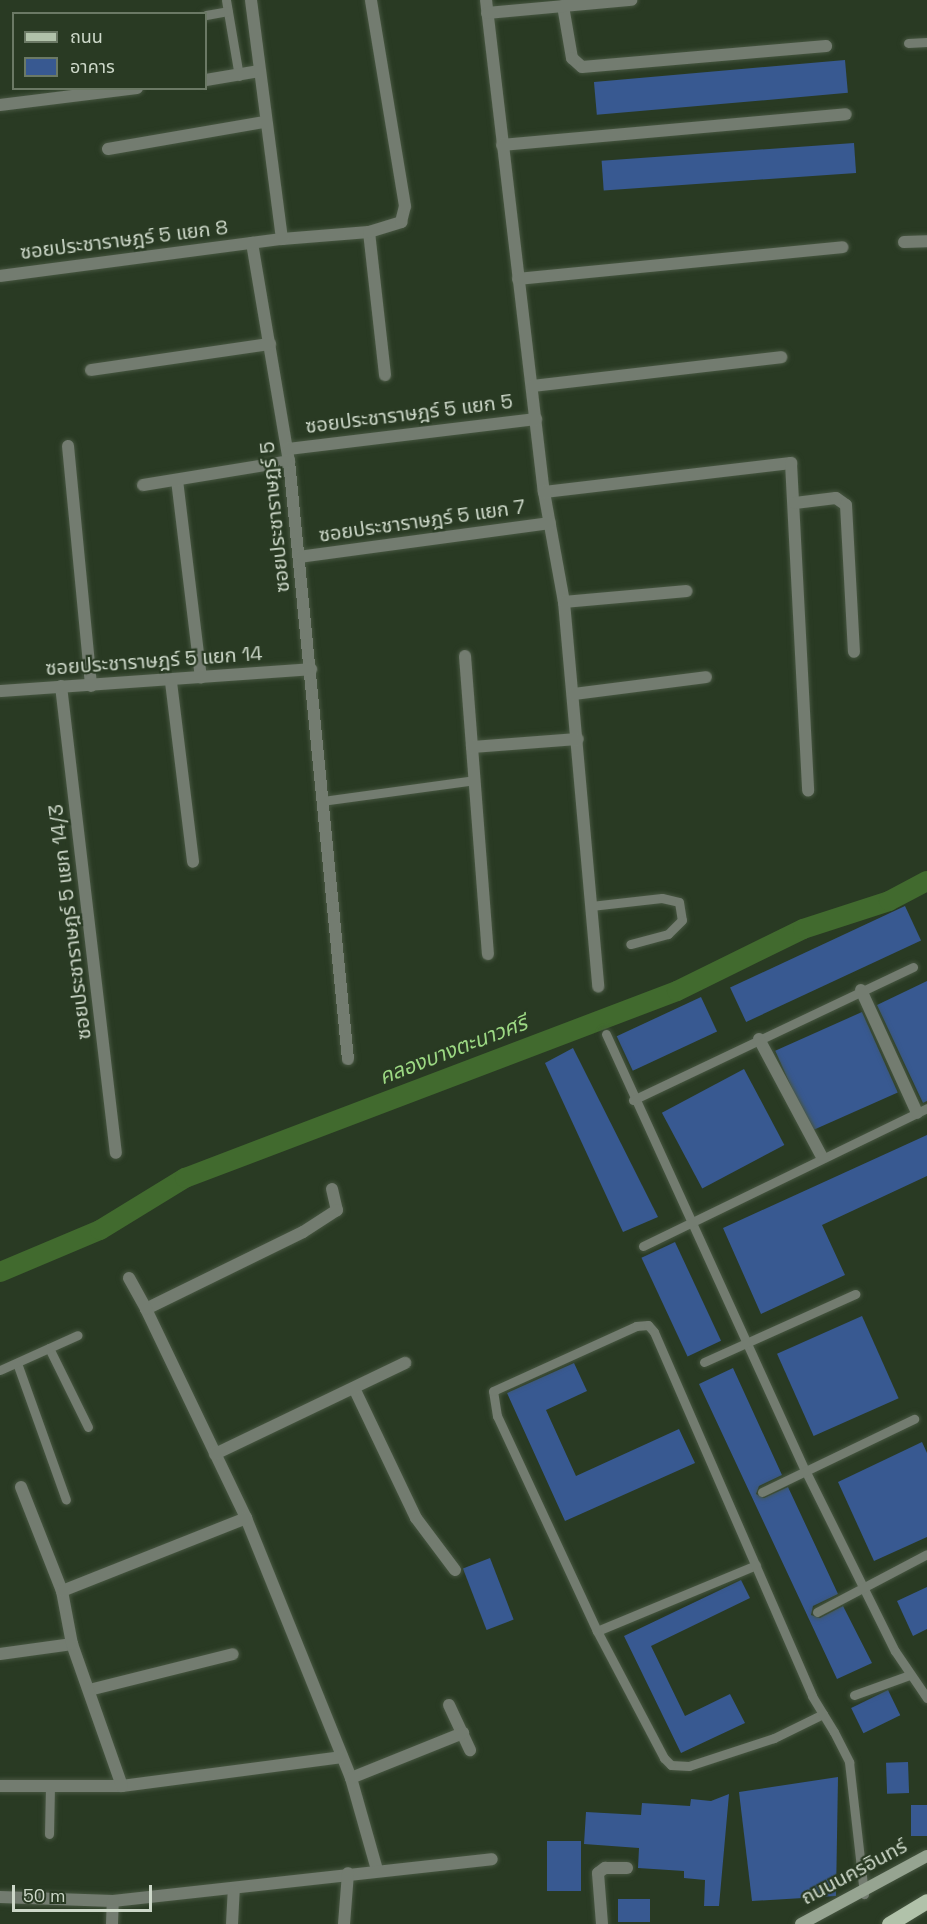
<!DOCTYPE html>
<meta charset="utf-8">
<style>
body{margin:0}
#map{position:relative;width:927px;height:1924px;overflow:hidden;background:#293a23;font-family:"Space Grotesk","Noto Sans Thai",sans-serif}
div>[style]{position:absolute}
.canal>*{height:20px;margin:-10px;padding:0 10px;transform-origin:10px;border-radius:10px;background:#416a2e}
.building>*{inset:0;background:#385991;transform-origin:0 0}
.roads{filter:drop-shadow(0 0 2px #475641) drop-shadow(0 0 2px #475641)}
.service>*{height:9px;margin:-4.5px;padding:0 4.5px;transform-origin:4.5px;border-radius:4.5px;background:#737c70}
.minor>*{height:12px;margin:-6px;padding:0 6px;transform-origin:6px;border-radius:6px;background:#737c70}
.secondary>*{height:12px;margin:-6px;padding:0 6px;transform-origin:6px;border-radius:6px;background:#96a491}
.primary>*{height:15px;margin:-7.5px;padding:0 7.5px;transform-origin:7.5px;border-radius:7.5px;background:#b1c2aa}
span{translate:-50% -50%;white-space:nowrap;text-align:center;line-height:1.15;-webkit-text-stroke:4.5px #293a23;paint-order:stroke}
.street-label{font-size:20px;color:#cdd8c9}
.water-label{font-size:21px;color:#9cd883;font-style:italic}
.legend{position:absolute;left:12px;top:12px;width:195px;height:78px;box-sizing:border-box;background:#293a23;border:2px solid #6b7965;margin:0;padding:8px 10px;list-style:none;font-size:18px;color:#cdd8c9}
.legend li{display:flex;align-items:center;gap:12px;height:30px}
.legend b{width:30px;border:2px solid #6b7965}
.scale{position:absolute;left:12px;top:1885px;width:140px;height:27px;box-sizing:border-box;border:3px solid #cdd8c9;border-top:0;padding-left:8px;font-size:18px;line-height:21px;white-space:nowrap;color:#cdd8c9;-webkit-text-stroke:4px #293a23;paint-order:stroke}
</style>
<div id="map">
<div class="canal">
<i style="left:0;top:1272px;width:108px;rotate:-22.8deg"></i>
<i style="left:100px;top:1230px;width:100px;rotate:-31.5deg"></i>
<i style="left:185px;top:1178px;width:526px;rotate:-20.81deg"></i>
<i style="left:677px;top:991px;width:140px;rotate:-26.2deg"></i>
<i style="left:803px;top:929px;width:90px;rotate:-18deg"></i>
<i style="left:889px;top:901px;width:43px;rotate:-27.8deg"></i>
</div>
<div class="building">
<i style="left:845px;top:60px;width:33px;height:252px;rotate:85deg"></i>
<i style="left:854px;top:143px;width:30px;height:253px;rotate:86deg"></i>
<i style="left:905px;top:906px;width:38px;height:193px;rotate:65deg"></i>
<i style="clip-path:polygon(927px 981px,927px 1101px,923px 1103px,877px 1005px)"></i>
<i style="left:701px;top:997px;width:38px;height:93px;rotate:65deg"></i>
<i style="left:862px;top:1012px;width:88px;height:95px;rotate:66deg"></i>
<i style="clip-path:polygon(573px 1048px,658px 1217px,623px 1232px,545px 1063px)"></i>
<i style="left:744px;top:1069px;width:86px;height:93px;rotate:62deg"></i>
<i style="clip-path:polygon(927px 1135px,927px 1176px,822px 1225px,845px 1275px,761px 1314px,723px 1228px)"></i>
<i style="left:675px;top:1242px;width:109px;height:37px;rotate:65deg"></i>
<i style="left:862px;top:1316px;width:90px;height:93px;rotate:66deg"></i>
<i style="clip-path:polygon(574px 1363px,587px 1391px,546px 1410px,576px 1476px,679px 1429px,695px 1463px,565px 1521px,507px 1393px)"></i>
<i style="clip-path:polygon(733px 1368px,782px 1475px,759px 1486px,756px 1494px,764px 1498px,788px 1487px,838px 1594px,813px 1606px,811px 1615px,820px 1618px,843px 1606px,872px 1663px,837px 1679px,699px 1384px)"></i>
<i style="clip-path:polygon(922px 1442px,927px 1453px,927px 1537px,874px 1561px,838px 1482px)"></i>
<i style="left:490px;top:1558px;width:66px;height:29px;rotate:69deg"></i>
<i style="clip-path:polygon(741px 1580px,750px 1598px,651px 1646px,685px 1716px,730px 1694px,745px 1723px,681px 1753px,624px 1636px)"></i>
<i style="clip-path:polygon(927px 1587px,927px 1629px,913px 1636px,897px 1601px)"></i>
<i style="left:888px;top:1690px;width:28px;height:41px;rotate:64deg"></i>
<i style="left:908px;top:1762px;width:31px;height:22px;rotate:88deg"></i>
<i style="clip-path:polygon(838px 1777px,836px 1896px,752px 1901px,739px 1792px)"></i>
<i style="clip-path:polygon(729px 1794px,719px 1906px,704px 1906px,705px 1880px,684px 1878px,684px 1871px,638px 1868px,639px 1848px,584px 1844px,586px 1812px,641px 1815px,642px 1803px,690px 1806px,691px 1799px,711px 1801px)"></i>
<i style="left:927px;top:1805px;width:31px;height:16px;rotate:90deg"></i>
<i style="left:547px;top:1841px;width:34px;height:50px"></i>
<i style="left:618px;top:1899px;width:32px;height:23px"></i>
</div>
<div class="roads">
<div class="service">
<i style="left:226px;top:0;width:77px;rotate:80.3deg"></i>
<i style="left:206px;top:15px;width:22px;rotate:-10deg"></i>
<i style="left:908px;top:43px;width:19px;rotate:-3deg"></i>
<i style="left:322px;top:801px;width:154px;rotate:-7.8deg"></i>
<i style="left:591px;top:906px;width:71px;rotate:-6.4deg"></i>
<i style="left:662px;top:898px;width:17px;rotate:13deg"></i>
<i style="left:679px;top:902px;width:18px;rotate:81deg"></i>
<i style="left:682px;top:920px;width:20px;rotate:135deg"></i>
<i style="left:668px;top:934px;width:39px;rotate:165deg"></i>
<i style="left:606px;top:1034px;width:479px;rotate:65.5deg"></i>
<i style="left:805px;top:1470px;width:202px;rotate:63.6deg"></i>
<i style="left:895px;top:1651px;width:57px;rotate:55.8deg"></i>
<i style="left:633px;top:1100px;width:310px;rotate:-25.4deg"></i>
<i style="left:643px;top:1246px;width:316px;rotate:-25.9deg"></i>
<i style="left:49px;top:1348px;width:88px;rotate:63.7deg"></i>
<i style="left:704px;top:1362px;width:166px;rotate:-24.2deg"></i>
<i style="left:17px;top:1363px;width:145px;rotate:70.3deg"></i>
<i style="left:0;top:1370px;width:85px;rotate:-24.2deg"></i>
<i style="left:762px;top:1492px;width:169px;rotate:-25.7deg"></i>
<i style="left:817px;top:1612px;width:124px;rotate:-27.8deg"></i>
<i style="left:597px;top:1631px;width:172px;rotate:-22.5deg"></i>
<i style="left:854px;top:1695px;width:59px;rotate:-19.7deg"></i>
<i style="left:823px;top:1714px;width:55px;rotate:153.9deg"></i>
<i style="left:774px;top:1738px;width:89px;rotate:161.8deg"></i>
<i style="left:689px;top:1766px;width:18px;rotate:-177deg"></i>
<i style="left:671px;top:1765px;width:10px;rotate:-135deg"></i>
<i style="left:664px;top:1758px;width:144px;rotate:-117.8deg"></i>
<i style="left:597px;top:1631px;width:237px;rotate:-114.9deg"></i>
<i style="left:497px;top:1416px;width:25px;rotate:-99deg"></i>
<i style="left:493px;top:1391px;width:157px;rotate:-24.4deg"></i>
<i style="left:636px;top:1326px;width:12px;rotate:-5deg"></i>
<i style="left:648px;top:1325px;width:9px;rotate:49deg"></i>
<i style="left:654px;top:1332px;width:397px;rotate:66.5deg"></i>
<i style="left:812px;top:1696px;width:42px;rotate:58.6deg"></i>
<i style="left:834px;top:1732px;width:34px;rotate:63deg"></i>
<i style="left:849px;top:1762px;width:133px;rotate:83.5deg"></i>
<i style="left:49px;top:1834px;width:48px;rotate:-88.8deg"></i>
</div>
<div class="minor">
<i style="left:486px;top:0;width:495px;rotate:83.3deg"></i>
<i style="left:544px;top:492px;width:112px;rotate:79.7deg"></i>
<i style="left:564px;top:602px;width:386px;rotate:84.9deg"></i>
<i style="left:563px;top:6px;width:53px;rotate:80.2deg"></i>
<i style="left:572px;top:58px;width:13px;rotate:42deg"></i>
<i style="left:582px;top:67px;width:245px;rotate:-4.9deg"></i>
<i style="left:487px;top:13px;width:145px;rotate:-5.2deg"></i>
<i style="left:206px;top:80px;width:54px;rotate:-9.6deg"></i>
<i style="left:0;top:105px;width:138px;rotate:-7.1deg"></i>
<i style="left:502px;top:145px;width:345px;rotate:-5.1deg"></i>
<i style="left:108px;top:149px;width:159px;rotate:-9.8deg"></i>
<i style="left:369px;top:232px;width:144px;rotate:83.6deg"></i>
<i style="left:282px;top:239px;width:87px;rotate:-4.6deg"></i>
<i style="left:369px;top:232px;width:34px;rotate:-17deg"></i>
<i style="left:401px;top:222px;width:16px;rotate:-76deg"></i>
<i style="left:405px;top:206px;width:209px;rotate:-99.4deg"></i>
<i style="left:904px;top:242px;width:23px;rotate:-2deg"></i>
<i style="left:252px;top:243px;width:221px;rotate:80.4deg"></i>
<i style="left:289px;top:461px;width:601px;rotate:84.37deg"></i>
<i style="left:0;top:276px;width:284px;rotate:-7.5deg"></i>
<i style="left:282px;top:239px;width:241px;rotate:-97.4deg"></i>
<i style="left:518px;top:279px;width:326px;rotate:-5.6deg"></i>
<i style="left:91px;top:370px;width:181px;rotate:-8.3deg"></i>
<i style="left:532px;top:386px;width:251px;rotate:-6.6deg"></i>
<i style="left:68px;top:446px;width:241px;rotate:84.5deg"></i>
<i style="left:288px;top:449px;width:250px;rotate:-6.9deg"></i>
<i style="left:177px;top:480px;width:199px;rotate:83.1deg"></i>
<i style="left:143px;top:485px;width:148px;rotate:-9.3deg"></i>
<i style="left:544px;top:492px;width:249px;rotate:-6.7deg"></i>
<i style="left:791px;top:463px;width:328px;rotate:87deg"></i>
<i style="left:795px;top:503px;width:41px;rotate:-7deg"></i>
<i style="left:836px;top:498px;width:12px;rotate:35deg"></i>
<i style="left:846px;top:505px;width:147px;rotate:86.9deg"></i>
<i style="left:299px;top:557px;width:253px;rotate:-7.7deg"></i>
<i style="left:564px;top:602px;width:123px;rotate:-5.1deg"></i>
<i style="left:465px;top:656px;width:299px;rotate:85.6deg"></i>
<i style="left:171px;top:682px;width:181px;rotate:83deg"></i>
<i style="left:61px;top:686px;width:470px;rotate:83.3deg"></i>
<i style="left:0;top:691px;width:312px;rotate:-4deg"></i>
<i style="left:574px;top:694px;width:133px;rotate:-7.3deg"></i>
<i style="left:472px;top:747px;width:106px;rotate:-4.3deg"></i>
<i style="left:861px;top:990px;width:135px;rotate:65.5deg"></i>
<i style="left:759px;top:1039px;width:134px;rotate:61.9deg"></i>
<i style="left:332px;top:1189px;width:22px;rotate:77deg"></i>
<i style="left:337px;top:1210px;width:40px;rotate:147.1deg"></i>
<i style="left:303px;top:1232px;width:175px;rotate:153.9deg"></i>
<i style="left:146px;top:1309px;width:232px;rotate:64.4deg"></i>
<i style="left:246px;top:1518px;width:280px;rotate:68deg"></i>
<i style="left:351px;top:1778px;width:96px;rotate:74.2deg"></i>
<i style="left:129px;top:1278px;width:35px;rotate:61deg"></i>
<i style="left:354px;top:1388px;width:144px;rotate:64.5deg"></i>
<i style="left:416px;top:1518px;width:65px;rotate:53.1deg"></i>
<i style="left:215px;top:1454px;width:211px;rotate:-25.6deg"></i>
<i style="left:21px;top:1487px;width:112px;rotate:68.5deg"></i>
<i style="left:0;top:1654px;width:73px;rotate:-7.9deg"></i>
<i style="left:89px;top:1690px;width:148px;rotate:-14deg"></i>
<i style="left:449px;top:1705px;width:50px;rotate:65deg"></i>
<i style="left:351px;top:1778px;width:121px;rotate:-21.9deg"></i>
<i style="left:0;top:1786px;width:122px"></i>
<i style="left:122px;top:1786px;width:222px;rotate:-7.5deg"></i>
<i style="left:122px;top:1786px;width:151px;rotate:-109.4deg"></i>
<i style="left:72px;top:1644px;width:54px;rotate:-100.7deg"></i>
<i style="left:62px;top:1591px;width:198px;rotate:-21.6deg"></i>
<i style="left:0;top:1897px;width:113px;rotate:2deg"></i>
<i style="left:113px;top:1901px;width:381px;rotate:-6.3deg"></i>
<i style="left:112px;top:1924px;width:23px;rotate:-88deg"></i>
<i style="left:232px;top:1924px;width:33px;rotate:-87deg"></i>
<i style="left:344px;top:1924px;width:51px;rotate:-85.5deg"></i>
<i style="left:602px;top:1924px;width:51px;rotate:-94.5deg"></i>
<i style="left:598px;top:1873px;width:9px;rotate:-36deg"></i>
<i style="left:605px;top:1868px;width:22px"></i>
</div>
<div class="secondary">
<i style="left:801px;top:1924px;width:143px;rotate:-28.4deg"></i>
</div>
<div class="primary">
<i style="left:889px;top:1924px;width:44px;rotate:-31.2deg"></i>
</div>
</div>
<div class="street-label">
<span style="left:124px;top:240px;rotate:-7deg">ซอยประชาราษฎร์ 5 แยก 8</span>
<span style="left:409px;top:414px;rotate:-7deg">ซอยประชาราษฎร์ 5 แยก 5</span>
<span style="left:275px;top:517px;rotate:-96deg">ซอยประชาราษฏร์ 5</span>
<span style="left:422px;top:521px;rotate:-8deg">ซอยประชาราษฎร์ 5 แยก 7</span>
<span style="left:154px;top:661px;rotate:-4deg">ซอยประชาราษฎร์ 5 แยก 14</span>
<span style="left:70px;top:922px;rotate:-97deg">ซอยประชาราษฎร์ 5 แยก 14/3</span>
<span style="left:854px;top:1872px;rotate:-28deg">ถนนนครอินทร์</span>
</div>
<div class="water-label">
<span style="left:453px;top:1050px;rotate:-21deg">คลองบางตะนาวศรี</span>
</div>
<ul class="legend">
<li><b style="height:8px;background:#b1c2aa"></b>ถนน</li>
<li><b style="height:16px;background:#385991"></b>อาคาร</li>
</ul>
<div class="scale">50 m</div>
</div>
